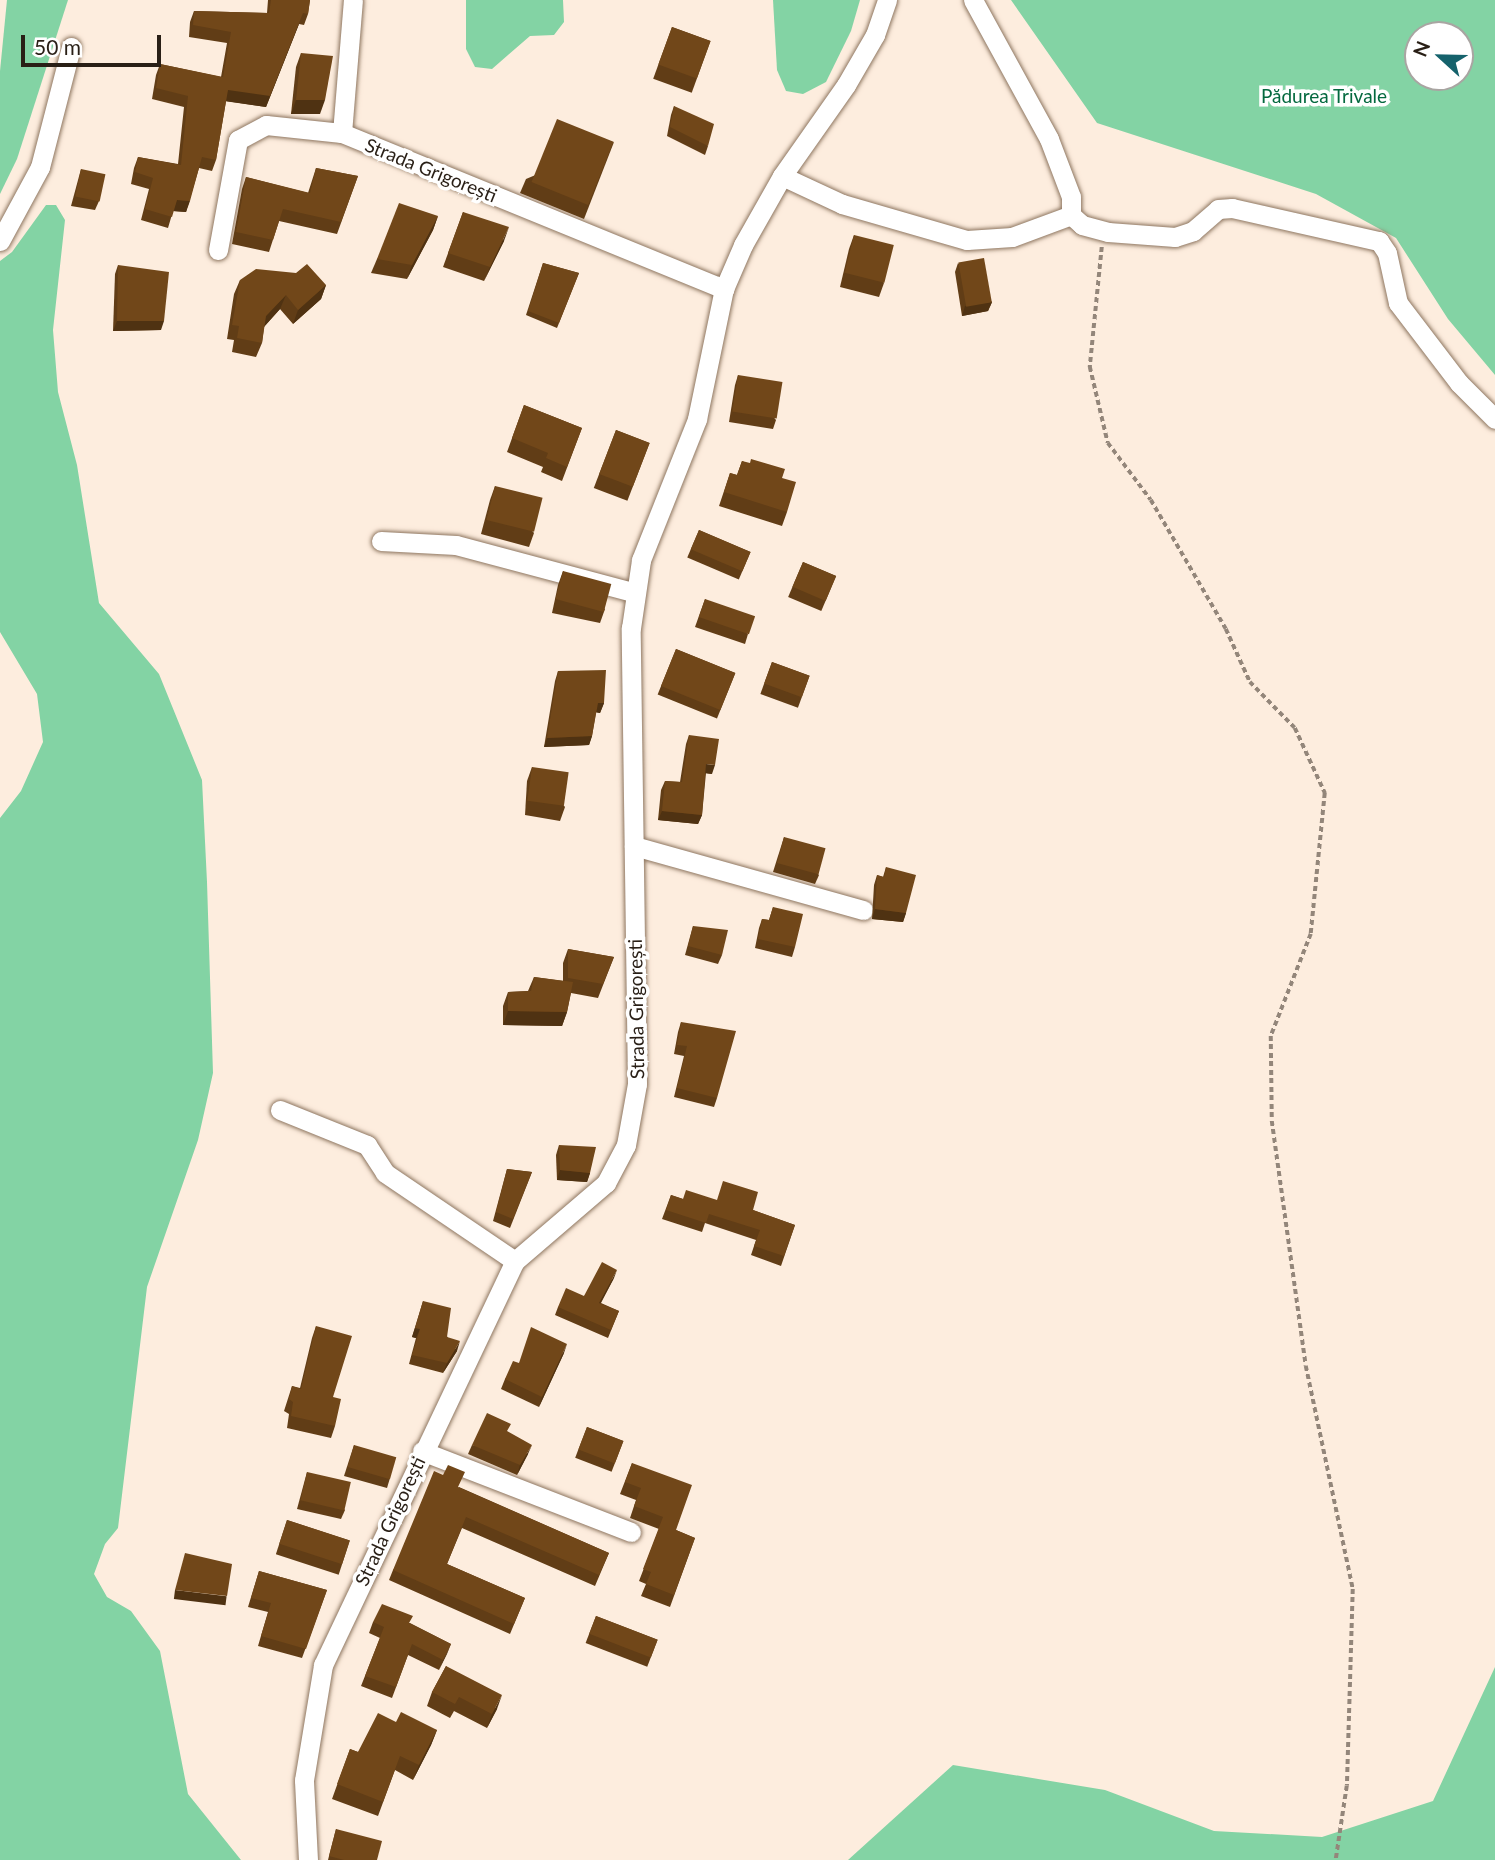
<!DOCTYPE html>
<meta charset="utf-8">
<style>
body{margin:0}
#map{position:relative;width:1495px;height:1860px;overflow:hidden;background:#fdedde;font-family:Lato,sans-serif}
div>[style]{position:absolute}
.forest>*{inset:0;background:#83d3a4}
.path>*{height:3.5px;margin-top:-1.75px;transform-origin:0;background:repeating-linear-gradient(90deg,#93867a 0 5px,transparent 0 8.5px)}
.roads{filter:drop-shadow(0 0 2px #8e7660) drop-shadow(0 0 2px #8e7660)}
.minor>*{height:19px;margin:-9.5px;padding:0 9.5px;transform-origin:9.5px;border-radius:9.5px;background:#fff}
.wall>*{inset:0;background:#613d16;transform-origin:0 0}
.shaded-wall>*{inset:0;background:#4f3212;transform-origin:0 0}
.building>*{inset:0;background:#714719;transform-origin:0 0}
span{translate:-50% -50%;white-space:nowrap;text-align:center;line-height:1.15;-webkit-text-stroke:7px #fff;paint-order:stroke}
.park-label{font-size:19px;color:#04693f}
.street-label{font-size:19px;color:#291f16}
.north{position:absolute;left:1404px;top:21px;width:70px;height:70px;box-sizing:border-box;background:#fff;border:2px solid #a9a5a2;border-radius:50%;rotate:292deg;font-size:19px;font-weight:700;line-height:28px;text-align:center;color:#291f16}
.north::after{content:'';display:block;margin:auto;width:24px;height:32px;background:#15626c;clip-path:polygon(50% 0,100% 100%,50% 72%,0 100%)}
.scale{position:absolute;left:21px;top:35px;width:140px;height:32px;box-sizing:border-box;border:4px solid #291f16;border-top:0;padding-left:9px;font-size:21px;line-height:24px;white-space:nowrap;color:#291f16;-webkit-text-stroke:5px #fff;paint-order:stroke}
</style>
<div id="map">
<div class="forest">
<i style="clip-path:polygon(7px 0,68px 0,17px 159px,0 194px,0 71px)"></i>
<i style="clip-path:polygon(466px 0,563px 0,564px 22px,554px 35px,530px 36px,492px 69px,475px 67px,466px 49px)"></i>
<i style="clip-path:polygon(773px 0,860px 0,851px 31px,826px 82px,803px 94px,786px 91px,777px 70px)"></i>
<i style="clip-path:polygon(evenodd,1011px 0,1495px 0,1495px 375px,1448px 319px,1396px 238px,1316px 194px,1097px 123px,1011px 0,1418px 35px,1460px 35px,1460px 77px,1418px 77px,1418px 35px)"></i>
<i style="clip-path:polygon(46px 205px,56px 205px,65px 220px,53px 330px,58px 392px,77px 465px,99px 603px,159px 674px,202px 780px,207px 882px,213px 1073px,198px 1140px,147px 1287px,118px 1528px,105px 1544px,94px 1574px,107px 1597px,131px 1611px,160px 1651px,188px 1794px,241px 1860px,0 1860px,0 818px,21px 791px,43px 742px,37px 694px,0 632px,0 261px,12px 252px)"></i>
<i style="clip-path:polygon(1495px 1667px,1495px 1860px,848px 1860px,953px 1765px,1105px 1790px,1214px 1831px,1322px 1837px,1433px 1801px)"></i>
</div>
<div class="path">
<i style="left:1102px;top:247px;width:121px;rotate:95.7deg"></i>
<i style="left:1090px;top:367px;width:78px;rotate:76.7deg"></i>
<i style="left:1108px;top:443px;width:71px;rotate:53deg"></i>
<i style="left:1151px;top:500px;width:149px;rotate:59.8deg"></i>
<i style="left:1226px;top:629px;width:58px;rotate:65.6deg"></i>
<i style="left:1250px;top:682px;width:64px;rotate:45.6deg"></i>
<i style="left:1295px;top:728px;width:72px;rotate:65.2deg"></i>
<i style="left:1325px;top:793px;width:142px;rotate:95.7deg"></i>
<i style="left:1311px;top:934px;width:110px;rotate:111.4deg"></i>
<i style="left:1271px;top:1036px;width:85px;rotate:89.3deg"></i>
<i style="left:1272px;top:1121px;width:247px;rotate:82.1deg"></i>
<i style="left:1306px;top:1366px;width:228px;rotate:78.1deg"></i>
<i style="left:1353px;top:1589px;width:197px;rotate:91.7deg"></i>
<i style="left:1347px;top:1786px;width:75px;rotate:98.5deg"></i>
</div>
<div class="roads">
<div class="minor">
<i style="left:973px;top:0;width:158px;rotate:61.3deg"></i>
<i style="left:1049px;top:139px;width:62px;rotate:69.2deg"></i>
<i style="left:1071px;top:197px;width:18px;rotate:90deg"></i>
<i style="left:1071px;top:215px;width:15px;rotate:42deg"></i>
<i style="left:1082px;top:225px;width:27px;rotate:15deg"></i>
<i style="left:1108px;top:232px;width:67px;rotate:4.3deg"></i>
<i style="left:1175px;top:237px;width:19px;rotate:-18deg"></i>
<i style="left:1193px;top:231px;width:33px;rotate:-41deg"></i>
<i style="left:1218px;top:209px;width:14px;rotate:-4deg"></i>
<i style="left:1232px;top:208px;width:151px;rotate:12.7deg"></i>
<i style="left:1379px;top:241px;width:14px;rotate:56deg"></i>
<i style="left:1387px;top:253px;width:51px;rotate:77.6deg"></i>
<i style="left:1398px;top:303px;width:101px;rotate:52.7deg"></i>
<i style="left:1459px;top:383px;width:51px;rotate:45deg"></i>
<i style="left:342px;top:133px;width:133px;rotate:-85.3deg"></i>
<i style="left:782px;top:176px;width:66px;rotate:25deg"></i>
<i style="left:842px;top:204px;width:130px;rotate:16.1deg"></i>
<i style="left:967px;top:240px;width:45px;rotate:-3.8deg"></i>
<i style="left:1012px;top:237px;width:63px;rotate:-20.4deg"></i>
<i style="left:0;top:241px;width:84px;rotate:-61.6deg"></i>
<i style="left:40px;top:167px;width:124px;rotate:-75.5deg"></i>
<i style="left:218px;top:250px;width:112px;rotate:-79.7deg"></i>
<i style="left:238px;top:140px;width:32px;rotate:-28deg"></i>
<i style="left:266px;top:125px;width:76px;rotate:6deg"></i>
<i style="left:342px;top:133px;width:413px;rotate:22.2deg"></i>
<i style="left:381px;top:541px;width:75px;rotate:3.1deg"></i>
<i style="left:456px;top:545px;width:186px;rotate:14.9deg"></i>
<i style="left:634px;top:846px;width:238px;rotate:15.6deg"></i>
<i style="left:280px;top:1110px;width:94px;rotate:21.9deg"></i>
<i style="left:367px;top:1145px;width:33px;rotate:57deg"></i>
<i style="left:385px;top:1173px;width:157px;rotate:34.1deg"></i>
<i style="left:422px;top:1451px;width:224px;rotate:21.2deg"></i>
<i style="left:308px;top:1860px;width:80px;rotate:-92.9deg"></i>
<i style="left:304px;top:1780px;width:117px;rotate:-80.6deg"></i>
<i style="left:323px;top:1665px;width:447px;rotate:-64.6deg"></i>
<i style="left:515px;top:1261px;width:120px;rotate:-40.6deg"></i>
<i style="left:606px;top:1183px;width:43px;rotate:-62.2deg"></i>
<i style="left:626px;top:1145px;width:62px;rotate:-79.8deg"></i>
<i style="left:637px;top:1084px;width:456px;rotate:-90.8deg"></i>
<i style="left:631px;top:628px;width:69px;rotate:-81.6deg"></i>
<i style="left:641px;top:560px;width:152px;rotate:-68.3deg"></i>
<i style="left:697px;top:419px;width:133px;rotate:-78.3deg"></i>
<i style="left:724px;top:289px;width:48px;rotate:-66.6deg"></i>
<i style="left:743px;top:245px;width:79px;rotate:-60.5deg"></i>
<i style="left:782px;top:176px;width:111px;rotate:-54.9deg"></i>
<i style="left:846px;top:85px;width:58px;rotate:-59.9deg"></i>
<i style="left:875px;top:35px;width:37px;rotate:-71deg"></i>
</div>
</div>
<div class="wall">
<i style="clip-path:polygon(268px 0,310px 0,308px 14px,304px 25px,299px 24px,266px 107px,226px 101px,216px 160px,212px 171px,199px 168px,186px 212px,173px 211px,168px 228px,141px 220px,149px 189px,131px 184px,134px 168px,138px 157px,178px 164px,184px 107px,152px 99px,156px 75px,160px 64px,221px 77px,227px 43px,189px 37px,190px 22px,194px 11px,267px 13px)"></i>
<i style="left:672px;top:27px;width:41px;height:55px;rotate:20deg"></i>
<i style="clip-path:polygon(301px 53px,320px 114px,291px 114px,296px 67px)"></i>
<i style="clip-path:polygon(674px 106px,708px 146px,705px 155px,667px 136px,671px 115px)"></i>
<i style="clip-path:polygon(614px 142px,584px 219px,520px 193px,526px 179px)"></i>
<i style="clip-path:polygon(316px 168px,358px 176px,337px 234px,279px 221px,269px 252px,232px 244px,242px 189px,246px 177px,308px 193px)"></i>
<i style="clip-path:polygon(81px 169px,99px 201px,95px 210px,71px 206px)"></i>
<i style="clip-path:polygon(463px 212px,504px 241px,484px 281px,443px 267px)"></i>
<i style="clip-path:polygon(438px 216px,433px 230px,407px 279px,371px 273px,377px 259px)"></i>
<i style="clip-path:polygon(854px 235px,884px 283px,879px 297px,840px 287px,849px 249px)"></i>
<i style="clip-path:polygon(543px 263px,579px 273px,557px 328px,526px 315px)"></i>
<i style="clip-path:polygon(958px 263px,992px 302px,988px 311px,962px 316px,955px 272px)"></i>
<i style="clip-path:polygon(118px 265px,161px 330px,113px 331px,115px 274px)"></i>
<i style="clip-path:polygon(240px 280px,326px 285px,321px 299px,293px 324px,280px 309px,264px 327px,262px 343px,256px 357px,232px 352px,234px 340px,227px 339px,234px 294px)"></i>
<i style="clip-path:polygon(738px 375px,776px 420px,773px 429px,729px 422px,735px 385px)"></i>
<i style="clip-path:polygon(524px 405px,582px 428px,562px 481px,541px 472px,543px 467px,507px 452px)"></i>
<i style="left:616px;top:430px;width:36px;height:62px;rotate:21deg"></i>
<i style="clip-path:polygon(742px 461px,782px 478px,787px 512px,782px 526px,719px 506px,730px 473px,737px 475px)"></i>
<i style="clip-path:polygon(495px 486px,534px 533px,529px 547px,481px 534px,490px 500px)"></i>
<i style="left:699px;top:530px;width:56px;height:30px;rotate:23deg"></i>
<i style="left:803px;top:562px;width:36px;height:38px;rotate:23deg"></i>
<i style="clip-path:polygon(563px 571px,605px 609px,600px 623px,552px 613px,558px 585px)"></i>
<i style="clip-path:polygon(705px 599px,748px 634px,745px 644px,695px 627px)"></i>
<i style="left:676px;top:649px;width:64px;height:49px;rotate:22deg"></i>
<i style="left:772px;top:662px;width:40px;height:34px;rotate:20deg"></i>
<i style="clip-path:polygon(558px 671px,604px 703px,600px 713px,596px 712px,592px 736px,589px 745px,544px 747px,555px 681px)"></i>
<i style="clip-path:polygon(689px 735px,712px 774px,706px 773px,702px 815px,698px 824px,658px 820px,661px 790px,665px 781px,680px 782px,686px 744px)"></i>
<i style="clip-path:polygon(532px 767px,565px 807px,560px 821px,525px 815px,527px 781px)"></i>
<i style="clip-path:polygon(784px 837px,819px 875px,815px 884px,773px 872px)"></i>
<i style="clip-path:polygon(886px 867px,906px 913px,903px 922px,872px 919px,874px 885px,877px 875px,883px 877px)"></i>
<i style="clip-path:polygon(773px 907px,795px 947px,792px 957px,755px 948px,759px 928px,762px 919px,769px 920px)"></i>
<i style="clip-path:polygon(693px 926px,722px 955px,718px 964px,685px 955px)"></i>
<i style="clip-path:polygon(568px 949px,614px 957px,598px 998px,571px 993px,567px 1012px,562px 1026px,503px 1025px,503px 1006px,508px 992px,528px 991px,534px 977px,563px 981px,563px 963px)"></i>
<i style="clip-path:polygon(681px 1022px,717px 1098px,714px 1107px,674px 1097px,684px 1056px,674px 1054px,678px 1032px)"></i>
<i style="clip-path:polygon(559px 1145px,590px 1173px,587px 1182px,557px 1180px,556px 1155px)"></i>
<i style="clip-path:polygon(507px 1169px,532px 1172px,510px 1228px,493px 1221px)"></i>
<i style="clip-path:polygon(671px 1195px,683px 1199px,717px 1200px,753px 1210px,795px 1225px,781px 1266px,751px 1255px,756px 1240px,705px 1223px,702px 1232px,662px 1219px)"></i>
<i style="clip-path:polygon(614px 1278px,601px 1303px,619px 1311px,608px 1338px,555px 1315px,558px 1307px,584px 1296px)"></i>
<i style="clip-path:polygon(423px 1301px,457px 1351px,443px 1373px,409px 1364px,416px 1338px,412px 1337px)"></i>
<i style="clip-path:polygon(316px 1326px,333px 1397px,335px 1426px,331px 1438px,287px 1428px,289px 1414px,284px 1411px,292px 1386px,300px 1388px,312px 1338px)"></i>
<i style="clip-path:polygon(564px 1353px,539px 1407px,501px 1389px,505px 1379px,519px 1363px)"></i>
<i style="left:587px;top:1427px;width:39px;height:33px;rotate:21deg"></i>
<i style="clip-path:polygon(354px 1445px,390px 1478px,387px 1488px,344px 1476px)"></i>
<i style="clip-path:polygon(472px 1445px,528px 1454px,517px 1475px,468px 1454px)"></i>
<i style="clip-path:polygon(632px 1463px,676px 1530px,695px 1538px,670px 1607px,641px 1596px,646px 1584px,639px 1581px,659px 1529px,630px 1518px,636px 1500px,620px 1494px)"></i>
<i style="clip-path:polygon(307px 1472px,345px 1510px,341px 1519px,297px 1509px)"></i>
<i style="clip-path:polygon(459px 1487px,609px 1553px,595px 1586px,462px 1528px,447px 1564px,525px 1598px,510px 1634px,389px 1580px,393px 1570px)"></i>
<i style="left:287px;top:1520px;width:66px;height:36px;rotate:18deg"></i>
<i style="clip-path:polygon(259px 1571px,327px 1590px,302px 1658px,258px 1646px,268px 1612px,248px 1607px)"></i>
<i style="left:596px;top:1616px;width:66px;height:29px;rotate:21deg"></i>
<i style="clip-path:polygon(373px 1622px,410px 1623px,451px 1644px,439px 1670px,408px 1655px,392px 1698px,361px 1686px,380px 1638px,369px 1633px)"></i>
<i style="clip-path:polygon(446px 1666px,497px 1709px,487px 1728px,454px 1711px,450px 1718px,427px 1706px,432px 1692px)"></i>
<i style="clip-path:polygon(396px 1722px,437px 1730px,431px 1745px,413px 1780px,395px 1770px,378px 1816px,332px 1799px,350px 1749px,358px 1752px)"></i>
<i style="clip-path:polygon(336px 1829px,377px 1860px,328px 1860px)"></i>
</div>
<div class="shaded-wall">
<i style="clip-path:polygon(299px 24px,266px 107px,224px 101px,228px 90px)"></i>
<i style="clip-path:polygon(296px 100px,325px 100px,320px 114px,291px 114px)"></i>
<i style="clip-path:polygon(177px 200px,190px 201px,186px 212px,173px 211px)"></i>
<i style="clip-path:polygon(438px 216px,433px 230px,407px 279px,412px 265px)"></i>
<i style="clip-path:polygon(509px 227px,504px 241px,484px 281px,490px 267px)"></i>
<i style="clip-path:polygon(326px 285px,321px 299px,293px 324px,298px 310px)"></i>
<i style="clip-path:polygon(286px 295px,280px 309px,261px 330px,266px 316px)"></i>
<i style="clip-path:polygon(992px 302px,988px 311px,962px 316px,965px 306px)"></i>
<i style="clip-path:polygon(117px 321px,164px 321px,161px 330px,113px 331px)"></i>
<i style="clip-path:polygon(598px 703px,604px 703px,600px 713px,594px 712px)"></i>
<i style="clip-path:polygon(592px 736px,589px 745px,544px 747px,547px 738px)"></i>
<i style="clip-path:polygon(706px 764px,715px 765px,712px 774px,703px 773px)"></i>
<i style="clip-path:polygon(662px 811px,702px 815px,698px 824px,658px 820px)"></i>
<i style="clip-path:polygon(875px 909px,906px 913px,903px 922px,872px 919px)"></i>
<i style="clip-path:polygon(508px 1011px,567px 1012px,562px 1026px,503px 1025px)"></i>
<i style="clip-path:polygon(560px 1170px,590px 1173px,587px 1182px,557px 1180px)"></i>
<i style="clip-path:polygon(617px 1270px,614px 1278px,596px 1311px,599px 1303px)"></i>
<i style="clip-path:polygon(415px 1328px,420px 1329px,416px 1338px,412px 1337px)"></i>
<i style="clip-path:polygon(460px 1341px,457px 1351px,443px 1373px,447px 1363px)"></i>
<i style="clip-path:polygon(567px 1344px,564px 1353px,539px 1407px,542px 1397px)"></i>
<i style="clip-path:polygon(532px 1445px,528px 1454px,517px 1475px,520px 1465px)"></i>
<i style="left:175px;top:1590px;width:52px;height:9px;rotate:7deg"></i>
<i style="clip-path:polygon(451px 1644px,447px 1654px,439px 1670px,443px 1660px)"></i>
<i style="clip-path:polygon(502px 1695px,497px 1709px,487px 1728px,492px 1714px)"></i>
<i style="clip-path:polygon(437px 1730px,431px 1745px,413px 1780px,419px 1765px)"></i>
</div>
<div class="building">
<i style="clip-path:polygon(271px 0,310px 0,308px 14px,303px 13px,270px 96px,228px 90px,216px 160px,202px 157px,190px 201px,177px 200px,172px 217px,145px 209px,153px 178px,135px 172px,138px 157px,181px 165px,188px 96px,156px 88px,160px 64px,223px 77px,231px 32px,193px 25px,194px 11px,269px 13px)"></i>
<i style="left:672px;top:27px;width:41px;height:40px;rotate:20deg"></i>
<i style="clip-path:polygon(301px 53px,333px 56px,325px 100px,296px 100px)"></i>
<i style="clip-path:polygon(674px 106px,714px 124px,708px 146px,670px 127px)"></i>
<i style="left:557px;top:119px;width:61px;height:68px;rotate:22deg"></i>
<i style="clip-path:polygon(316px 168px,358px 176px,341px 222px,283px 209px,273px 240px,236px 232px,246px 177px,310px 193px)"></i>
<i style="left:81px;top:169px;width:25px;height:28px;rotate:12deg"></i>
<i style="clip-path:polygon(399px 203px,438px 216px,412px 265px,377px 259px)"></i>
<i style="clip-path:polygon(463px 212px,509px 227px,490px 267px,448px 253px)"></i>
<i style="left:854px;top:235px;width:41px;height:39px;rotate:14deg"></i>
<i style="left:984px;top:258px;width:45px;height:26px;rotate:80deg"></i>
<i style="clip-path:polygon(543px 263px,579px 273px,559px 323px,528px 311px)"></i>
<i style="clip-path:polygon(307px 264px,326px 285px,298px 310px,286px 295px,266px 316px,262px 343px,237px 338px,239px 326px,232px 325px,240px 280px,256px 269px,296px 273px)"></i>
<i style="clip-path:polygon(118px 265px,169px 272px,164px 321px,117px 321px)"></i>
<i style="left:738px;top:375px;width:45px;height:37px;rotate:9deg"></i>
<i style="clip-path:polygon(524px 405px,582px 428px,567px 467px,546px 458px,548px 453px,512px 438px)"></i>
<i style="left:616px;top:430px;width:36px;height:47px;rotate:21deg"></i>
<i style="clip-path:polygon(751px 459px,785px 469px,782px 478px,796px 482px,787px 512px,724px 492px,730px 473px,737px 475px,742px 461px,750px 463px)"></i>
<i style="left:495px;top:486px;width:49px;height:35px;rotate:14deg"></i>
<i style="left:699px;top:530px;width:56px;height:21px;rotate:23deg"></i>
<i style="left:803px;top:562px;width:36px;height:27px;rotate:23deg"></i>
<i style="left:563px;top:571px;width:50px;height:29px;rotate:15deg"></i>
<i style="left:705px;top:599px;width:53px;height:19px;rotate:19deg"></i>
<i style="left:676px;top:649px;width:64px;height:40px;rotate:22deg"></i>
<i style="left:772px;top:662px;width:40px;height:23px;rotate:20deg"></i>
<i style="clip-path:polygon(606px 670px,604px 703px,598px 703px,592px 736px,547px 738px,558px 671px)"></i>
<i style="clip-path:polygon(689px 735px,719px 739px,715px 765px,706px 764px,702px 815px,662px 811px,665px 781px,682px 782px)"></i>
<i style="left:532px;top:767px;width:37px;height:34px;rotate:8deg"></i>
<i style="left:784px;top:837px;width:43px;height:27px;rotate:15deg"></i>
<i style="clip-path:polygon(886px 867px,916px 875px,906px 913px,875px 909px,877px 875px,884px 877px)"></i>
<i style="clip-path:polygon(773px 907px,803px 914px,795px 947px,758px 939px,762px 919px,769px 920px)"></i>
<i style="clip-path:polygon(693px 926px,728px 930px,722px 955px,688px 946px)"></i>
<i style="clip-path:polygon(568px 949px,614px 957px,603px 984px,568px 978px)"></i>
<i style="clip-path:polygon(534px 977px,573px 982px,567px 1012px,508px 1011px,508px 992px,531px 991px)"></i>
<i style="clip-path:polygon(681px 1022px,736px 1031px,717px 1098px,677px 1088px,687px 1046px,677px 1045px)"></i>
<i style="clip-path:polygon(559px 1145px,596px 1147px,590px 1173px,560px 1170px)"></i>
<i style="clip-path:polygon(507px 1169px,532px 1172px,513px 1219px,496px 1212px)"></i>
<i style="clip-path:polygon(723px 1181px,758px 1192px,753px 1210px,795px 1225px,784px 1256px,754px 1246px,760px 1230px,709px 1214px,706px 1223px,666px 1210px,671px 1195px,683px 1199px,686px 1190px,717px 1200px)"></i>
<i style="clip-path:polygon(602px 1262px,617px 1270px,599px 1303px,619px 1311px,611px 1330px,558px 1307px,566px 1288px,584px 1296px)"></i>
<i style="clip-path:polygon(423px 1301px,451px 1308px,447px 1337px,460px 1341px,447px 1363px,412px 1355px,420px 1329px,415px 1328px)"></i>
<i style="clip-path:polygon(316px 1326px,352px 1336px,333px 1397px,341px 1399px,335px 1426px,291px 1416px,293px 1402px,289px 1399px,292px 1386px,301px 1389px)"></i>
<i style="clip-path:polygon(531px 1327px,567px 1344px,542px 1397px,505px 1379px,513px 1361px,519px 1363px)"></i>
<i style="clip-path:polygon(487px 1413px,511px 1424px,507px 1431px,532px 1445px,520px 1465px,472px 1445px)"></i>
<i style="left:587px;top:1427px;width:39px;height:24px;rotate:21deg"></i>
<i style="left:354px;top:1445px;width:44px;height:23px;rotate:16deg"></i>
<i style="clip-path:polygon(632px 1463px,692px 1485px,676px 1530px,695px 1538px,674px 1595px,646px 1584px,651px 1572px,643px 1569px,663px 1517px,634px 1506px,641px 1488px,625px 1482px)"></i>
<i style="clip-path:polygon(448px 1465px,465px 1472px,458px 1487px,609px 1553px,599px 1575px,466px 1517px,447px 1564px,525px 1598px,514px 1624px,393px 1570px,434px 1471px,443px 1475px)"></i>
<i style="left:307px;top:1472px;width:45px;height:29px;rotate:13deg"></i>
<i style="left:287px;top:1520px;width:66px;height:25px;rotate:18deg"></i>
<i style="clip-path:polygon(185px 1553px,232px 1564px,227px 1596px,175px 1590px)"></i>
<i style="clip-path:polygon(259px 1571px,327px 1590px,306px 1649px,261px 1636px,271px 1603px,251px 1598px)"></i>
<i style="clip-path:polygon(382px 1604px,413px 1616px,409px 1623px,451px 1644px,443px 1660px,412px 1644px,396px 1687px,365px 1676px,384px 1627px,373px 1622px)"></i>
<i style="left:596px;top:1616px;width:66px;height:19px;rotate:21deg"></i>
<i style="clip-path:polygon(446px 1666px,502px 1695px,492px 1714px,459px 1697px,455px 1704px,432px 1692px)"></i>
<i style="clip-path:polygon(401px 1712px,437px 1730px,419px 1765px,400px 1756px,383px 1802px,337px 1784px,350px 1749px,358px 1752px,378px 1713px,396px 1722px)"></i>
<i style="clip-path:polygon(336px 1829px,382px 1841px,377px 1860px,344px 1860px,329px 1856px)"></i>
</div>
<div class="park-label">
<span style="left:1324px;top:96px">Pădurea Trivale</span>
</div>
<div class="street-label">
<span style="left:431px;top:170px;rotate:22deg">Strada Grigorești</span>
<span style="left:636px;top:1009px;rotate:-91deg">Strada Grigorești</span>
<span style="left:390px;top:1521px;rotate:-65deg">Strada Grigorești</span>
</div>
<div class="north">N</div>
<div class="scale">50 m</div>
</div>
